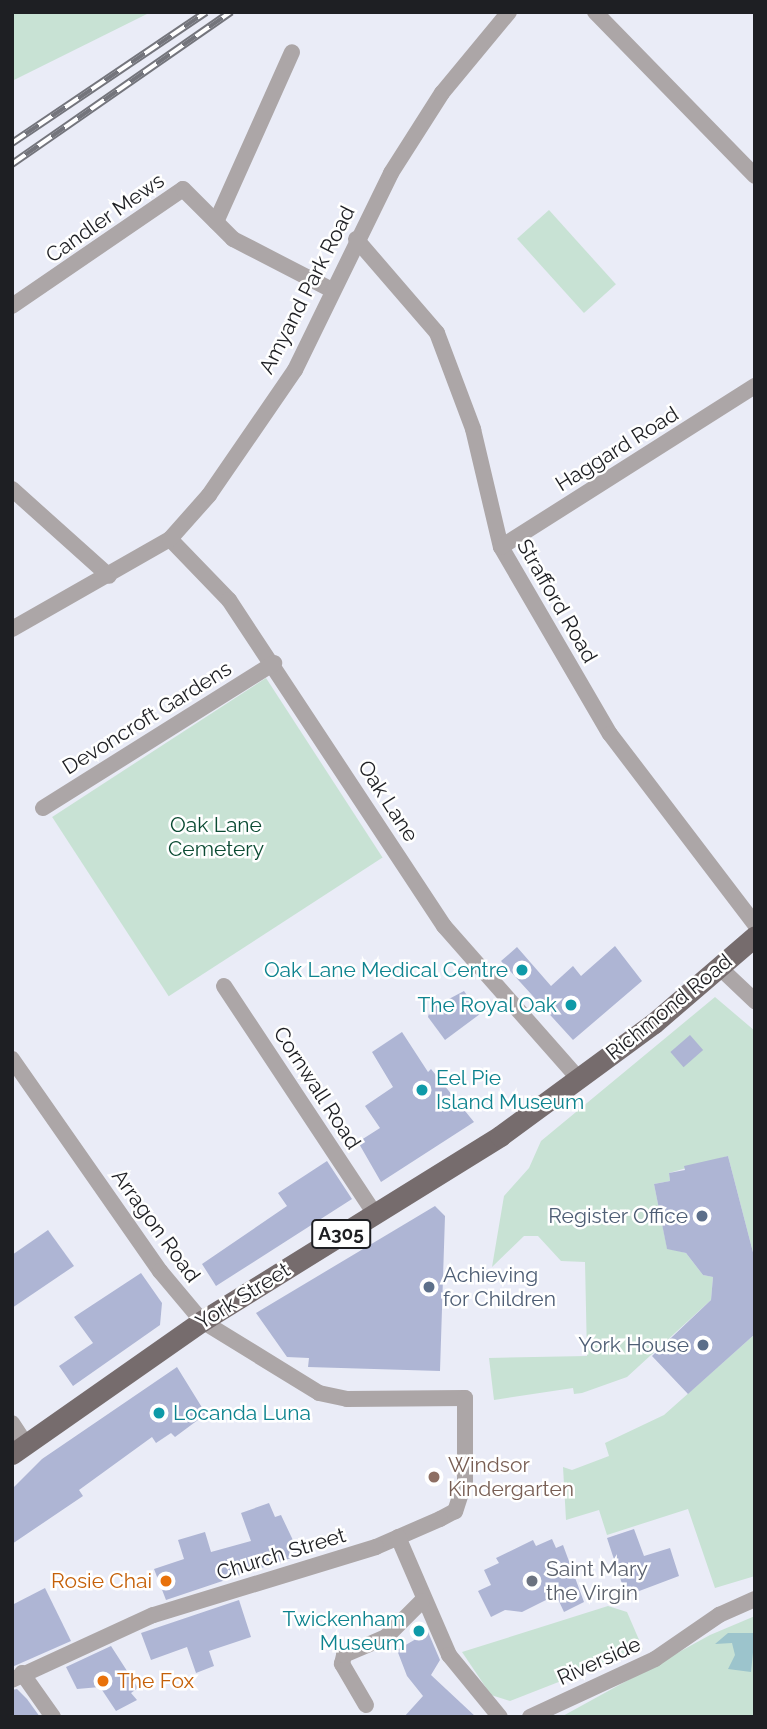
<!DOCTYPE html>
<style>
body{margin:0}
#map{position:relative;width:767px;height:1729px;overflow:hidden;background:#eaecf7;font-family:Raleway,sans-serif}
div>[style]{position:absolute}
.green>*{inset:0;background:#c8e2d4;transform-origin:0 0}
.water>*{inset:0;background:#9cc4cc}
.building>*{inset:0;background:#aeb5d4;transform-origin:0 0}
.street>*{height:16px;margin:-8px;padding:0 8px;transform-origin:8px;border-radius:8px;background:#aca6a7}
.primary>*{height:21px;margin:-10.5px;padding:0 10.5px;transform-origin:10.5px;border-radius:10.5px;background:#766c6d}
.rail>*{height:8px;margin-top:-4px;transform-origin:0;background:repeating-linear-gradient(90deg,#fff 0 16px,#74757c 0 32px);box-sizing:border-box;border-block:2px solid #74757c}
.dots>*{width:19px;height:19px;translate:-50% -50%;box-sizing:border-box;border:4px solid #fff;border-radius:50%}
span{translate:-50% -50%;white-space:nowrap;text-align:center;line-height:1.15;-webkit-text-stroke:5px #fff;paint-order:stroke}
.shield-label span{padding:2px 5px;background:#fff;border:2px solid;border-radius:5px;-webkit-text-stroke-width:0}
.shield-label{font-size:19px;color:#1e1f23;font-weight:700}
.street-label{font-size:21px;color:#1e1f23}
.park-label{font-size:21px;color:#0b4b33}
.culture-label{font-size:21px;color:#0d838f}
.right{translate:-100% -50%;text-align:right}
.left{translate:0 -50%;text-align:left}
.service-label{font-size:21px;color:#4e5e75}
.education-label{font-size:21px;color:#785e54}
.worship-label{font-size:21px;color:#5b616d}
.food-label{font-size:21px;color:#c56008}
.frame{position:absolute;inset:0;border:14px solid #1e1f23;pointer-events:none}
</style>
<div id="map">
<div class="green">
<i style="clip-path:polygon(12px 12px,151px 12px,12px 81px)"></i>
<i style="left:549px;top:210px;width:100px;height:43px;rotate:48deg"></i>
<i style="left:266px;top:678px;width:214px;height:255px;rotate:57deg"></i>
<i style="clip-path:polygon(715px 997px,755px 1031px,755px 1260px,728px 1156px,669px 1173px,670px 1181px,654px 1184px,667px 1248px,686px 1253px,703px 1275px,713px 1277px,711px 1300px,627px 1377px,582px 1393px,574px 1394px,573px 1388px,494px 1400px,489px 1358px,587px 1356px,585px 1262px,561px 1261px,538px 1236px,524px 1236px,492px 1267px,504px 1196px,529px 1168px,541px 1141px)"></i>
<i style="clip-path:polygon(755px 1334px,755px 1576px,715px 1588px,688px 1509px,607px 1535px,599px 1510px,566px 1520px,563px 1467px,572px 1470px,609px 1456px,605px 1443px,664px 1415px)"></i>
<i style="clip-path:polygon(608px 1606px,627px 1612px,643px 1649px,510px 1701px,491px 1695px,462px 1652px)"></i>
<i style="clip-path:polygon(755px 1616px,755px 1717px,561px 1717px,710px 1635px)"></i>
</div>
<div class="water">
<i style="clip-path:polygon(728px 1633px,755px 1633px,751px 1672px,728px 1669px,735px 1655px,732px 1643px,715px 1644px)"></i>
</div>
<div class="building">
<i style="clip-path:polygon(615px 946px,642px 981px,573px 1040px,501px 961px,517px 947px,551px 986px,573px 966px,581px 976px)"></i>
<i style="clip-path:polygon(464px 991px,480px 1014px,445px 1040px,428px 1017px,430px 1009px)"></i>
<i style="clip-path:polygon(402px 1032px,428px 1072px,431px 1069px,474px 1122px,381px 1182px,358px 1142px,380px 1128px,365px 1106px,393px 1087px,372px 1052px)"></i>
<i style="left:690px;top:1035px;width:20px;height:26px;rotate:49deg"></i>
<i style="clip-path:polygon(728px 1156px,755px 1260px,755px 1334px,688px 1394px,652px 1356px,711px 1300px,713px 1277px,703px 1275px,686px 1253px,667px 1249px,654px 1184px,670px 1181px,669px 1173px,685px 1170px,684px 1166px)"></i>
<i style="clip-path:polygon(327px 1161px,352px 1199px,216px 1286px,202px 1264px,287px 1206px,278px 1193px)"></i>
<i style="clip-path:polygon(435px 1206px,445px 1216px,440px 1371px,308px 1367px,309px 1358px,287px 1357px,256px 1313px)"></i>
<i style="clip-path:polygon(48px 1230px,74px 1266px,12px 1308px,12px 1255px)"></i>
<i style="clip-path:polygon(141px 1273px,162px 1303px,160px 1325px,73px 1386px,59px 1366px,93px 1343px,74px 1317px)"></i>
<i style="clip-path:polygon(177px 1367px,206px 1414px,175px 1437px,171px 1433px,156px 1443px,152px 1437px,79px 1490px,83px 1496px,12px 1544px,12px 1489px,42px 1459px)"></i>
<i style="clip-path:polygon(269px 1503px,275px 1517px,281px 1515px,300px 1555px,166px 1600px,154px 1569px,184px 1559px,178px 1540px,205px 1532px,211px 1552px,251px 1541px,241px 1513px)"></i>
<i style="clip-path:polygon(634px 1529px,644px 1556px,670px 1548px,679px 1576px,626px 1596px,607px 1538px)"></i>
<i style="clip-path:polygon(552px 1539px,556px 1548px,563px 1545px,584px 1602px,564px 1612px,556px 1595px,522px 1612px,505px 1610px,491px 1617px,478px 1591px,491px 1585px,484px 1570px,499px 1563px,496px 1558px,533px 1540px,536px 1546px)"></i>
<i style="clip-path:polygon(45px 1588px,71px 1641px,12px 1667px,12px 1605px)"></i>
<i style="clip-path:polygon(239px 1600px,251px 1637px,209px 1651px,214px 1666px,196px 1673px,187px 1647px,151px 1660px,141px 1633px)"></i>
<i style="clip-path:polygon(428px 1632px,440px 1660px,431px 1675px,476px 1717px,404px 1717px,423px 1696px,407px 1676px,397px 1650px)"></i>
<i style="clip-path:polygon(111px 1646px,138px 1688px,131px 1693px,137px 1700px,116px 1711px,100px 1687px,77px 1689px,66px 1667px)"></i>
<i style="clip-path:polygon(17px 1689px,27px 1699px,40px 1717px,12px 1717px,12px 1690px)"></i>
</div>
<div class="street">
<i style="left:595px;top:12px;width:229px;rotate:45.7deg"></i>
<i style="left:216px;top:222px;width:186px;rotate:-65.9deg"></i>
<i style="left:356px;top:239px;width:124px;rotate:49.2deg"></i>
<i style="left:437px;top:333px;width:103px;rotate:69.4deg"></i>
<i style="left:473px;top:429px;width:121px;rotate:76.7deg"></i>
<i style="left:501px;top:547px;width:216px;rotate:59.8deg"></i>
<i style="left:610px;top:734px;width:239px;rotate:52.7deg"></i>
<i style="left:12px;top:306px;width:207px;rotate:-34.4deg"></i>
<i style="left:183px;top:189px;width:71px;rotate:45deg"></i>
<i style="left:233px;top:239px;width:111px;rotate:27.3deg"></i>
<i style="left:12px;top:489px;width:130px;rotate:41.9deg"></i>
<i style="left:170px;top:539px;width:85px;rotate:46deg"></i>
<i style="left:229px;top:600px;width:391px;rotate:56.6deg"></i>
<i style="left:444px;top:926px;width:204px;rotate:48.6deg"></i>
<i style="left:501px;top:547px;width:301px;rotate:-32.4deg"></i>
<i style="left:12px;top:629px;width:182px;rotate:-29.7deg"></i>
<i style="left:170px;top:539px;width:59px;rotate:-48.4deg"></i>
<i style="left:209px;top:495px;width:152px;rotate:-55.5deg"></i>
<i style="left:295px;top:370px;width:219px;rotate:-64deg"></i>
<i style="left:391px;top:173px;width:95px;rotate:-57.5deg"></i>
<i style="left:442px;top:93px;width:105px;rotate:-50.4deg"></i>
<i style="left:43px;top:808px;width:273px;rotate:-32.1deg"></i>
<i style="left:719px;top:967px;width:50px;rotate:43.4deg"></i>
<i style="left:224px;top:986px;width:272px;rotate:56.5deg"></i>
<i style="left:12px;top:1059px;width:259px;rotate:55.1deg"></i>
<i style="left:160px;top:1271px;width:65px;rotate:50deg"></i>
<i style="left:202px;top:1321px;width:137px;rotate:31.6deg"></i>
<i style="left:319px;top:1393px;width:29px;rotate:12deg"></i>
<i style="left:347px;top:1399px;width:118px;rotate:-0.5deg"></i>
<i style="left:465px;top:1398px;width:83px;rotate:90deg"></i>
<i style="left:465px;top:1481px;width:32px;rotate:108deg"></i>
<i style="left:455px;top:1511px;width:17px;rotate:152deg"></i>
<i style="left:440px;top:1519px;width:70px;rotate:156.4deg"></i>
<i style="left:376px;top:1547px;width:233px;rotate:163deg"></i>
<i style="left:153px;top:1615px;width:155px;rotate:155.3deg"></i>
<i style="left:12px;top:1423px;width:24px;rotate:57deg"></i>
<i style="left:398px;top:1537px;width:129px;rotate:66.6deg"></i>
<i style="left:449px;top:1655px;width:80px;rotate:50.6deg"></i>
<i style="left:22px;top:1673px;width:54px;rotate:54.8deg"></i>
<i style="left:366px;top:1705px;width:48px;rotate:-120.3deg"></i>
<i style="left:342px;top:1664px;width:9px;rotate:-77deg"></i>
<i style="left:344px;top:1655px;width:46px;rotate:-23.2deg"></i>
<i style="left:386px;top:1637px;width:51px;rotate:-45deg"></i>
<i style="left:530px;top:1717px;width:138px;rotate:-24.9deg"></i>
<i style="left:655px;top:1659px;width:78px;rotate:-34.5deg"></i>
<i style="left:719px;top:1615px;width:39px;rotate:-24deg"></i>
</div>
<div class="primary">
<i style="left:12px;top:1454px;width:232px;rotate:-35deg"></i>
<i style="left:202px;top:1321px;width:351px;rotate:-31.8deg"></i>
<i style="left:500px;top:1136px;width:191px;rotate:-36.3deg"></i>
<i style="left:654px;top:1023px;width:133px;rotate:-40.7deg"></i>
</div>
<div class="rail">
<i style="left:12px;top:143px;width:234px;rotate:-34deg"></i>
<i style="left:12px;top:164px;width:267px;rotate:-34.8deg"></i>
</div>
<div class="dots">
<i style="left:522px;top:970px;background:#0f9aa8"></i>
<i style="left:571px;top:1005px;background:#0f9aa8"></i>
<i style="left:422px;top:1090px;background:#0f9aa8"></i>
<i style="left:702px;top:1216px;background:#5c6f8a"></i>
<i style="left:429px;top:1287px;background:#5c6f8a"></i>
<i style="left:703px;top:1345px;background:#5c6f8a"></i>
<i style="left:159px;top:1413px;background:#0f9aa8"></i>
<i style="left:434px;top:1477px;background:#8d6e63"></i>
<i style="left:166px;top:1581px;background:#e8710a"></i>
<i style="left:532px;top:1581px;background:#6b7280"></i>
<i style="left:419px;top:1631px;background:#0f9aa8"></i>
<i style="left:103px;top:1681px;background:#e8710a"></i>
</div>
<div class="shield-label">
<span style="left:341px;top:1234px">A305</span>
</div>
<div class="street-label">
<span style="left:105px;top:218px;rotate:-35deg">Candler Mews</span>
<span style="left:307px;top:290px;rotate:-63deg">Amyand Park Road</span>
<span style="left:617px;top:449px;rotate:-32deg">Haggard Road</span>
<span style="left:557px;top:601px;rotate:60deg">Strafford Road</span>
<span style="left:147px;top:718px;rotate:-32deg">Devoncroft Gardens</span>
<span style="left:388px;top:801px;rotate:57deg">Oak Lane</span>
<span style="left:669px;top:1007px;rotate:-39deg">Richmond Road</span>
<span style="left:317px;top:1088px;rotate:57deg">Cornwall Road</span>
<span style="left:156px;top:1226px;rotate:54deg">Arragon Road</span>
<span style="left:243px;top:1296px;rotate:-32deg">York Street</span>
<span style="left:281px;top:1554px;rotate:-17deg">Church Street</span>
<span style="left:599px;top:1661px;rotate:-24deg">Riverside</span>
</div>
<div class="park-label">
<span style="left:216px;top:837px">Oak Lane<br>Cemetery</span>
</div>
<div class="culture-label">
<span class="right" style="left:508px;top:970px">Oak Lane Medical Centre</span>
<span class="right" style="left:557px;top:1005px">The Royal Oak</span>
<span class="left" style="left:436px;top:1090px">Eel Pie<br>Island Museum</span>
<span class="left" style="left:173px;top:1413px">Locanda Luna</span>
<span class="right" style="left:405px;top:1631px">Twickenham<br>Museum</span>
</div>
<div class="service-label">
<span class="right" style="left:688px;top:1216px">Register Office</span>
<span class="left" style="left:443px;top:1287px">Achieving<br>for Children</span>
<span class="right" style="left:689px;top:1345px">York House</span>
</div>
<div class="education-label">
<span class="left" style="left:448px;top:1477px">Windsor<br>Kindergarten</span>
</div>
<div class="worship-label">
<span class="left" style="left:546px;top:1581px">Saint Mary<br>the Virgin</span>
</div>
<div class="food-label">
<span class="right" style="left:152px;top:1581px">Rosie Chai</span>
<span class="left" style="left:117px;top:1681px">The Fox</span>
</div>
<div class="frame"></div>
</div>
